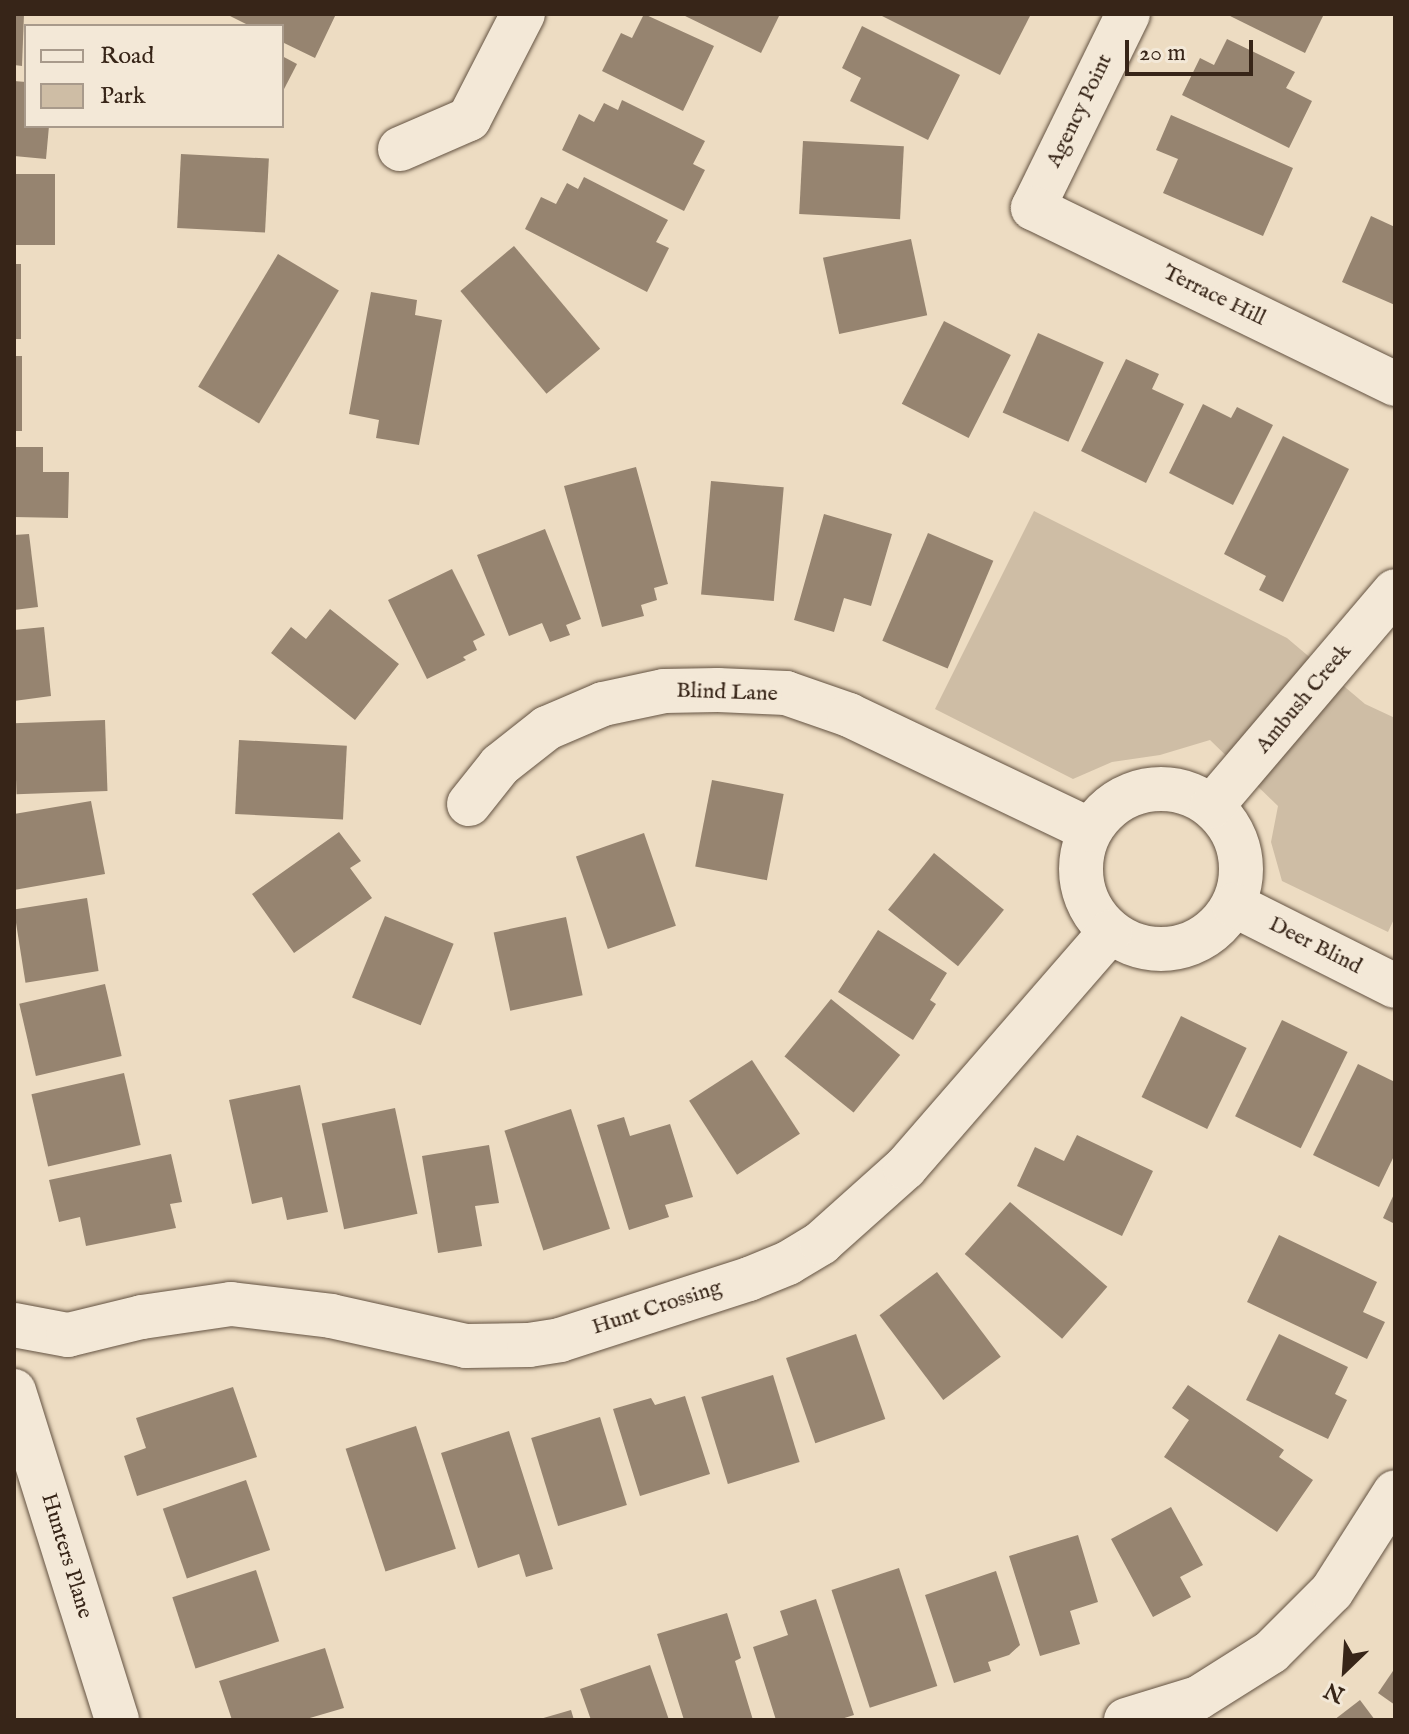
<!DOCTYPE html>
<style>
body{margin:0}
#map{position:relative;width:1409px;height:1734px;overflow:hidden;background:#eddcc2;font-family:"IM FELL English",serif}
div>[style]{position:absolute}
.green>*{inset:0;background:#cebda5}
.building>*{inset:0;background:#968470;transform-origin:0 0}
.roads{filter:drop-shadow(0 0 2px #645342) drop-shadow(0 0 2px #645342)}
.street>*{height:44px;margin:-22px;padding:0 22px;transform-origin:22px;border-radius:22px;background:#f3e8d7}
.street>.ring{margin:-22px;padding:0;box-sizing:content-box;background:none;border:44px solid #f3e8d7;border-radius:50%}
span{translate:-50% -50%;white-space:nowrap;text-align:center;line-height:1.15;-webkit-text-stroke:8px #f3e8d7;paint-order:stroke}
.street-label{font-size:22px;color:#372518}
.frame{position:absolute;inset:0;border:16px solid #372518;pointer-events:none}
.legend{position:absolute;left:24px;top:24px;width:260px;height:104px;box-sizing:border-box;background:#f3e8d7;border:2px solid #a89a8b;margin:0;padding:10px 14px;list-style:none;font-size:24px;color:#372518}
.legend li{display:flex;align-items:center;gap:16px;height:40px}
.legend b{width:40px;border:2px solid #a89a8b}
.north{position:absolute;left:1305px;top:1630px;width:80px;height:80px;-webkit-text-stroke:6px #f3e8d7;paint-order:stroke;rotate:205deg;font-size:22px;font-weight:700;line-height:32px;text-align:center;color:#372518}
.north::after{content:'';display:block;margin:auto;width:28px;height:36px;background:#372518;clip-path:polygon(50% 0,100% 100%,50% 72%,0 100%)}
.scale{position:absolute;left:1125px;top:40px;width:128px;height:36px;box-sizing:border-box;border:4px solid #372518;border-top:0;padding-left:10px;font-size:24px;line-height:28px;white-space:nowrap;color:#372518;-webkit-text-stroke:6px #f3e8d7;paint-order:stroke}
</style>
<div id="map">
<div class="green">
<i style="clip-path:polygon(1034px 511px,1287px 638px,1365px 704px,1395px 718px,1395px 917px,1388px 932px,1282px 881px,1271px 842px,1278px 806px,1210px 740px,1160px 755px,1112px 762px,1073px 779px,935px 709px)"></i>
</div>
<div class="building">
<i style="clip-path:polygon(14px 14px,24px 14px,22px 66px,14px 65px)"></i>
<i style="clip-path:polygon(226px 14px,336px 14px,315px 58px,282px 42px,282px 26px,250px 26px)"></i>
<i style="clip-path:polygon(644px 14px,714px 46px,683px 111px,602px 71px,621px 33px,632px 38px)"></i>
<i style="clip-path:polygon(681px 14px,780px 14px,761px 53px)"></i>
<i style="clip-path:polygon(878px 14px,1031px 14px,1000px 75px)"></i>
<i style="clip-path:polygon(1226px 14px,1324px 14px,1305px 53px)"></i>
<i style="clip-path:polygon(862px 26px,960px 75px,928px 140px,850px 101px,861px 78px,842px 68px)"></i>
<i style="clip-path:polygon(1227px 39px,1295px 72px,1286px 88px,1312px 101px,1289px 148px,1182px 95px,1200px 58px,1214px 65px)"></i>
<i style="clip-path:polygon(282px 56px,297px 64px,282px 93px)"></i>
<i style="clip-path:polygon(14px 81px,26px 82px,26px 126px,49px 126px,46px 159px,14px 156px)"></i>
<i style="clip-path:polygon(622px 100px,705px 141px,693px 164px,705px 170px,684px 211px,562px 150px,579px 114px,594px 122px,604px 103px,618px 110px)"></i>
<i style="clip-path:polygon(1171px 115px,1293px 168px,1263px 236px,1163px 193px,1178px 159px,1156px 150px)"></i>
<i style="left:803px;top:141px;width:101px;height:73px;rotate:3deg"></i>
<i style="left:181px;top:154px;width:88px;height:74px;rotate:3deg"></i>
<i style="left:14px;top:174px;width:41px;height:71px"></i>
<i style="clip-path:polygon(584px 177px,668px 220px,656px 242px,669px 248px,647px 292px,525px 229px,541px 197px,556px 204px,567px 183px,578px 189px)"></i>
<i style="clip-path:polygon(1371px 216px,1395px 227px,1395px 305px,1342px 282px)"></i>
<i style="left:911px;top:239px;width:78px;height:90px;rotate:78deg"></i>
<i style="left:514px;top:246px;width:134px;height:70px;rotate:50deg"></i>
<i style="left:278px;top:254px;width:71px;height:155px;rotate:31deg"></i>
<i style="left:14px;top:264px;width:7px;height:75px"></i>
<i style="clip-path:polygon(371px 292px,417px 300px,415px 315px,442px 320px,419px 445px,376px 438px,379px 420px,349px 414px)"></i>
<i style="left:944px;top:321px;width:75px;height:93px;rotate:27deg"></i>
<i style="left:1038px;top:333px;width:72px;height:87px;rotate:24deg"></i>
<i style="left:14px;top:356px;width:8px;height:75px"></i>
<i style="clip-path:polygon(1126px 359px,1159px 374px,1152px 389px,1184px 404px,1146px 483px,1081px 451px)"></i>
<i style="clip-path:polygon(1203px 404px,1231px 418px,1237px 407px,1273px 425px,1233px 505px,1169px 473px)"></i>
<i style="clip-path:polygon(1283px 436px,1349px 469px,1283px 602px,1259px 590px,1266px 576px,1224px 554px)"></i>
<i style="clip-path:polygon(14px 447px,43px 447px,43px 472px,69px 472px,68px 518px,14px 517px)"></i>
<i style="clip-path:polygon(636px 467px,668px 584px,654px 588px,657px 600px,641px 605px,644px 616px,602px 627px,564px 486px)"></i>
<i style="left:711px;top:481px;width:73px;height:114px;rotate:5deg"></i>
<i style="clip-path:polygon(824px 514px,892px 534px,871px 606px,844px 598px,834px 632px,794px 620px)"></i>
<i style="clip-path:polygon(545px 529px,581px 619px,566px 625px,570px 635px,550px 642px,542px 623px,509px 636px,477px 555px)"></i>
<i style="left:928px;top:533px;width:71px;height:117px;rotate:23deg"></i>
<i style="clip-path:polygon(29px 534px,38px 607px,14px 610px,14px 535px)"></i>
<i style="clip-path:polygon(452px 569px,485px 635px,473px 641px,477px 650px,463px 657px,466px 660px,427px 679px,388px 600px)"></i>
<i style="clip-path:polygon(330px 609px,399px 664px,355px 720px,271px 653px,291px 627px,306px 639px)"></i>
<i style="clip-path:polygon(44px 627px,51px 696px,14px 701px,14px 630px)"></i>
<i style="left:105px;top:720px;width:71px;height:91px;rotate:88deg"></i>
<i style="left:239px;top:740px;width:108px;height:74px;rotate:3deg"></i>
<i style="left:712px;top:780px;width:73px;height:88px;rotate:11deg"></i>
<i style="clip-path:polygon(91px 801px,105px 874px,14px 890px,14px 814px)"></i>
<i style="clip-path:polygon(339px 832px,361px 861px,350px 868px,372px 898px,294px 953px,252px 894px)"></i>
<i style="left:644px;top:833px;width:98px;height:72px;rotate:71deg"></i>
<i style="left:934px;top:853px;width:90px;height:73px;rotate:39deg"></i>
<i style="left:87px;top:898px;width:74px;height:74px;rotate:81deg"></i>
<i style="left:385px;top:916px;width:74px;height:88px;rotate:22deg"></i>
<i style="left:566px;top:917px;width:80px;height:74px;rotate:78deg"></i>
<i style="clip-path:polygon(878px 930px,947px 973px,930px 1000px,936px 1004px,913px 1040px,838px 992px)"></i>
<i style="left:105px;top:984px;width:74px;height:88px;rotate:77deg"></i>
<i style="left:831px;top:999px;width:89px;height:74px;rotate:39deg"></i>
<i style="left:1181px;top:1016px;width:73px;height:90px;rotate:26deg"></i>
<i style="left:1282px;top:1020px;width:73px;height:107px;rotate:26deg"></i>
<i style="left:752px;top:1060px;width:88px;height:75px;rotate:57deg"></i>
<i style="clip-path:polygon(1358px 1064px,1395px 1082px,1395px 1154px,1379px 1187px,1313px 1155px)"></i>
<i style="left:124px;top:1073px;width:74px;height:95px;rotate:77deg"></i>
<i style="clip-path:polygon(300px 1085px,328px 1212px,287px 1220px,282px 1197px,252px 1204px,229px 1100px)"></i>
<i style="left:395px;top:1108px;width:108px;height:75px;rotate:78deg"></i>
<i style="left:571px;top:1109px;width:126px;height:70px;rotate:72deg"></i>
<i style="clip-path:polygon(624px 1117px,630px 1136px,670px 1124px,693px 1197px,665px 1205px,669px 1217px,629px 1230px,597px 1125px)"></i>
<i style="clip-path:polygon(1077px 1135px,1153px 1171px,1122px 1236px,1017px 1186px,1035px 1147px,1064px 1161px)"></i>
<i style="clip-path:polygon(489px 1145px,499px 1203px,475px 1206px,482px 1246px,438px 1253px,422px 1156px)"></i>
<i style="clip-path:polygon(171px 1154px,182px 1202px,170px 1204px,176px 1228px,86px 1246px,80px 1217px,59px 1222px,49px 1180px)"></i>
<i style="clip-path:polygon(1395px 1192px,1395px 1224px,1383px 1218px)"></i>
<i style="left:1010px;top:1202px;width:129px;height:69px;rotate:41deg"></i>
<i style="clip-path:polygon(1279px 1235px,1377px 1282px,1363px 1312px,1385px 1322px,1367px 1359px,1247px 1302px)"></i>
<i style="left:937px;top:1272px;width:106px;height:72px;rotate:53deg"></i>
<i style="left:856px;top:1334px;width:90px;height:74px;rotate:71deg"></i>
<i style="clip-path:polygon(1279px 1334px,1348px 1367px,1335px 1394px,1347px 1400px,1328px 1439px,1246px 1400px)"></i>
<i style="left:773px;top:1375px;width:91px;height:75px;rotate:73deg"></i>
<i style="clip-path:polygon(1188px 1385px,1284px 1450px,1279px 1457px,1313px 1480px,1277px 1532px,1164px 1457px,1189px 1420px,1172px 1408px)"></i>
<i style="clip-path:polygon(233px 1387px,257px 1457px,137px 1496px,124px 1456px,146px 1448px,136px 1418px)"></i>
<i style="clip-path:polygon(685px 1396px,710px 1474px,640px 1496px,613px 1409px,651px 1398px,655px 1405px)"></i>
<i style="left:600px;top:1417px;width:92px;height:72px;rotate:73deg"></i>
<i style="left:416px;top:1426px;width:129px;height:74px;rotate:72deg"></i>
<i style="clip-path:polygon(509px 1431px,553px 1569px,526px 1577px,519px 1554px,478px 1568px,441px 1453px)"></i>
<i style="left:246px;top:1480px;width:74px;height:88px;rotate:71deg"></i>
<i style="clip-path:polygon(1171px 1507px,1203px 1565px,1180px 1577px,1191px 1597px,1153px 1617px,1111px 1539px)"></i>
<i style="clip-path:polygon(1078px 1535px,1098px 1602px,1070px 1611px,1080px 1644px,1040px 1656px,1009px 1556px)"></i>
<i style="left:899px;top:1568px;width:124px;height:71px;rotate:72deg"></i>
<i style="left:256px;top:1570px;width:75px;height:88px;rotate:72deg"></i>
<i style="clip-path:polygon(996px 1571px,1020px 1645px,1009px 1655px,988px 1662px,991px 1671px,954px 1683px,925px 1595px)"></i>
<i style="clip-path:polygon(816px 1599px,854px 1715px,838px 1720px,776px 1720px,753px 1647px,788px 1635px,780px 1611px)"></i>
<i style="clip-path:polygon(727px 1613px,741px 1658px,735px 1661px,753px 1720px,684px 1720px,657px 1634px)"></i>
<i style="clip-path:polygon(325px 1648px,344px 1708px,303px 1720px,232px 1720px,219px 1681px)"></i>
<i style="clip-path:polygon(650px 1665px,669px 1720px,591px 1720px,580px 1689px)"></i>
<i style="clip-path:polygon(1395px 1668px,1395px 1705px,1378px 1693px)"></i>
<i style="clip-path:polygon(1360px 1700px,1375px 1720px,1334px 1720px)"></i>
<i style="clip-path:polygon(571px 1710px,574px 1720px,540px 1720px,540px 1719px)"></i>
</div>
<div class="roads">
<div class="street">
<i style="left:1128px;top:14px;width:216px;rotate:116.1deg"></i>
<i style="left:1033px;top:208px;width:403px;rotate:25.9deg"></i>
<i style="left:400px;top:149px;width:75px;rotate:-23.5deg"></i>
<i style="left:469px;top:119px;width:118px;rotate:-62.8deg"></i>
<i class="ring" style="left:1081px;top:789px;width:116px;height:116px"></i>
<i style="left:469px;top:804px;width:50px;rotate:-51.5deg"></i>
<i style="left:500px;top:765px;width:60px;rotate:-38.2deg"></i>
<i style="left:547px;top:728px;width:61px;rotate:-23.2deg"></i>
<i style="left:603px;top:704px;width:62px;rotate:-12deg"></i>
<i style="left:664px;top:691px;width:54px;rotate:-1.1deg"></i>
<i style="left:718px;top:690px;width:68px;rotate:2.5deg"></i>
<i style="left:786px;top:693px;width:67px;rotate:19.2deg"></i>
<i style="left:849px;top:715px;width:267px;rotate:25.5deg"></i>
<i style="left:1212px;top:806px;width:282px;rotate:-49.6deg"></i>
<i style="left:1234px;top:905px;width:180px;rotate:26.7deg"></i>
<i style="left:14px;top:1325px;width:55px;rotate:10.5deg"></i>
<i style="left:68px;top:1335px;width:76px;rotate:-13.7deg"></i>
<i style="left:142px;top:1317px;width:90px;rotate:-8.3deg"></i>
<i style="left:231px;top:1304px;width:101px;rotate:6.8deg"></i>
<i style="left:331px;top:1316px;width:138px;rotate:12.5deg"></i>
<i style="left:466px;top:1346px;width:63px;rotate:-0.9deg"></i>
<i style="left:529px;top:1345px;width:31px;rotate:-9deg"></i>
<i style="left:560px;top:1340px;width:199px;rotate:-17.9deg"></i>
<i style="left:749px;top:1279px;width:42px;rotate:-22.3deg"></i>
<i style="left:788px;top:1263px;width:39px;rotate:-31deg"></i>
<i style="left:821px;top:1243px;width:113px;rotate:-41.8deg"></i>
<i style="left:905px;top:1168px;width:313px;rotate:-49deg"></i>
<i style="left:14px;top:1391px;width:345px;rotate:72.6deg"></i>
<i style="left:1126px;top:1720px;width:75px;rotate:-17deg"></i>
<i style="left:1198px;top:1698px;width:86px;rotate:-32.2deg"></i>
<i style="left:1271px;top:1652px;width:86px;rotate:-45deg"></i>
<i style="left:1332px;top:1591px;width:117px;rotate:-57.5deg"></i>
</div>
</div>
<div class="street-label">
<span style="left:1080px;top:111px;rotate:-64deg">Agency Point</span>
<span style="left:1214px;top:296px;rotate:26deg">Terrace Hill</span>
<span style="left:727px;top:693px;rotate:2deg">Blind Lane</span>
<span style="left:1304px;top:699px;rotate:-50deg">Ambush Creek</span>
<span style="left:1315px;top:946px;rotate:27deg">Deer Blind</span>
<span style="left:657px;top:1308px;rotate:-18deg">Hunt Crossing</span>
<span style="left:66px;top:1556px;rotate:73deg">Hunters Plane</span>
</div>
<div class="frame"></div>
<ul class="legend">
<li><b style="height:10px;background:#f3e8d7"></b>Road</li>
<li><b style="height:22px;background:#cebda5"></b>Park</li>
</ul>
<div class="north">N</div>
<div class="scale">20 m</div>
</div>
